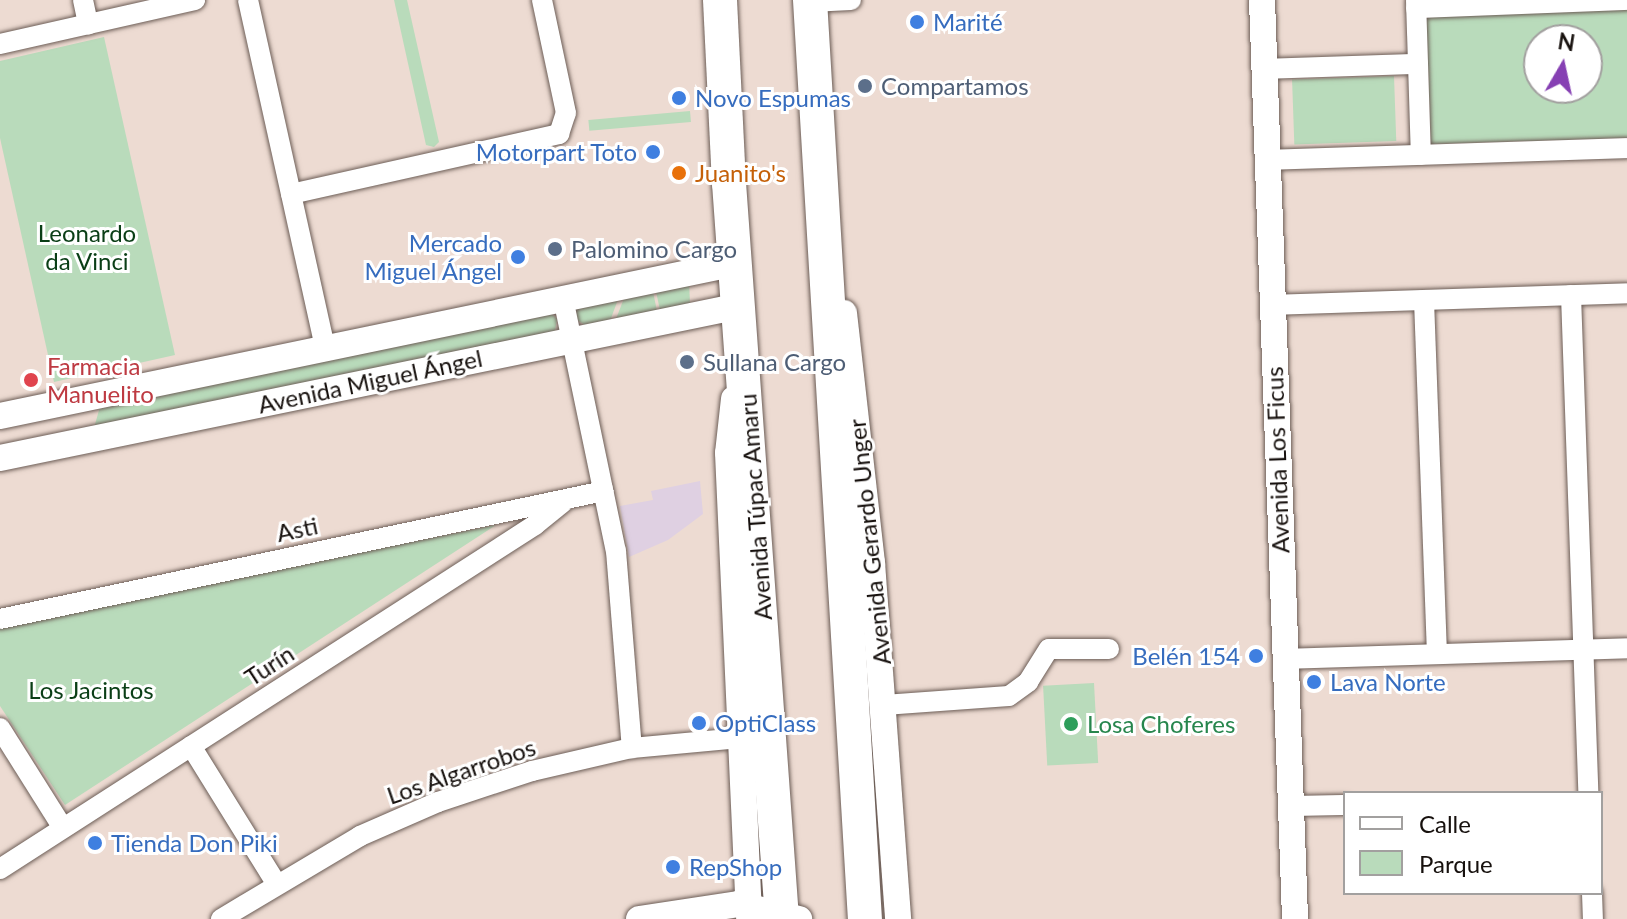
<!DOCTYPE html>
<meta charset="utf-8">
<style>
body{margin:0}
#map{position:relative;width:1627px;height:919px;overflow:hidden;background:#eddbd2;font-family:Lato,sans-serif}
div>[style]{position:absolute}
.medical>*{inset:0;background:#dfd0e2}
.green>*{inset:0;background:#b9dbbb;transform-origin:0 0}
.roads{filter:drop-shadow(0 0 2px #6c5d56) drop-shadow(0 0 2px #6c5d56)}
.minor>*{height:20px;margin:-10px;padding:0 10px;transform-origin:10px;border-radius:10px;background:#fff}
.tertiary>*{height:26px;margin:-13px;padding:0 13px;transform-origin:13px;border-radius:13px;background:#fff}
.primary>*{height:34px;margin:-17px;padding:0 17px;transform-origin:17px;border-radius:17px;background:#fff}
.dots>*{width:22px;height:22px;translate:-50% -50%;box-sizing:border-box;border:4px solid #fff;border-radius:50%}
span{translate:-50% -50%;white-space:nowrap;text-align:center;line-height:1.15;-webkit-text-stroke:6px #fff;paint-order:stroke}
.shop-label{font-size:24px;color:#366cbe}
.left{translate:0 -50%;text-align:left}
.right{translate:-100% -50%;text-align:right}
.service-label{font-size:24px;color:#4e5e75}
.food-label{font-size:24px;color:#c56008}
.park-label{font-size:24px;color:#0a3e16}
.health-label{font-size:24px;color:#be3a42}
.street-label{font-size:24px;color:#17110e}
.leisure-label{font-size:24px;color:#27864d}
.legend{position:absolute;left:1343px;top:791px;width:260px;height:104px;box-sizing:border-box;background:#fff;border:2px solid #a2a09f;margin:0;padding:10px 14px;list-style:none;font-size:24px;color:#17110e}
.legend li{display:flex;align-items:center;gap:16px;height:40px}
.legend b{width:40px;border:2px solid #a2a09f}
.north{position:absolute;left:1523px;top:24px;width:80px;height:80px;box-sizing:border-box;background:#fff;border:2px solid #a2a09f;border-radius:50%;rotate:9deg;font-size:22px;font-weight:700;line-height:32px;text-align:center;color:#17110e}
.north::after{content:'';display:block;margin:auto;width:28px;height:36px;background:#8640b3;clip-path:polygon(50% 0,100% 100%,50% 72%,0 100%)}
</style>
<div id="map">
<div class="medical">
<i style="clip-path:polygon(700px 481px,703px 514px,668px 540px,629px 557px,620px 506px,653px 500px,651px 491px)"></i>
</div>
<div class="green">
<i style="clip-path:polygon(394px 0,407px 0,439px 142px,434px 147px,426px 145px)"></i>
<i style="clip-path:polygon(evenodd,1627px 8px,1627px 138px,1431px 144px,1426px 15px,1627px 8px,1539px 40px,1587px 40px,1587px 88px,1539px 88px,1539px 40px)"></i>
<i style="clip-path:polygon(104px 37px,175px 355px,54px 382px,0 138px,0 61px)"></i>
<i style="left:1394px;top:76px;width:65px;height:102px;rotate:88deg"></i>
<i style="left:690px;top:111px;width:11px;height:102px;rotate:85deg"></i>
<i style="clip-path:polygon(689px 280px,690px 305px,660px 310px,655px 287px)"></i>
<i style="clip-path:polygon(652px 287px,657px 311px,616px 319px,626px 293px)"></i>
<i style="clip-path:polygon(620px 294px,610px 321px,585px 325px,577px 320px,576px 307px)"></i>
<i style="clip-path:polygon(548px 310px,557px 319px,555px 331px,94px 428px,101px 403px)"></i>
<i style="clip-path:polygon(496px 525px,65px 805px,0 706px,0 625px)"></i>
<i style="left:1094px;top:683px;width:80px;height:51px;rotate:87deg"></i>
</div>
<div class="roads">
<div class="minor">
<i style="left:83px;top:0;width:25px;rotate:78deg"></i>
<i style="left:248px;top:0;width:355px;rotate:77.5deg"></i>
<i style="left:1416px;top:0;width:155px;rotate:88.2deg"></i>
<i style="left:810px;top:2px;width:41px;rotate:-2.8deg"></i>
<i style="left:1416px;top:8px;width:211px;rotate:-2.2deg"></i>
<i style="left:0;top:44px;width:200px;rotate:-12.7deg"></i>
<i style="left:1264px;top:69px;width:154px;rotate:-1.9deg"></i>
<i style="left:1267px;top:160px;width:360px;rotate:-1.9deg"></i>
<i style="left:291px;top:194px;width:275px;rotate:-12.6deg"></i>
<i style="left:559px;top:134px;width:22px;rotate:-72deg"></i>
<i style="left:566px;top:113px;width:116px;rotate:-102deg"></i>
<i style="left:1571px;top:295px;width:498px;rotate:88deg"></i>
<i style="left:563px;top:298px;width:258px;rotate:78.2deg"></i>
<i style="left:616px;top:551px;width:198px;rotate:85.4deg"></i>
<i style="left:1424px;top:300px;width:354px;rotate:87.9deg"></i>
<i style="left:1272px;top:305px;width:355px;rotate:-1.9deg"></i>
<i style="left:0;top:619px;width:617px;rotate:-11.97deg"></i>
<i style="left:1284px;top:659px;width:343px;rotate:-1.8deg"></i>
<i style="left:884px;top:705px;width:125px;rotate:-4.1deg"></i>
<i style="left:1009px;top:696px;width:24px;rotate:-36deg"></i>
<i style="left:1028px;top:682px;width:39px;rotate:-58deg"></i>
<i style="left:1049px;top:649px;width:60px"></i>
<i style="left:0;top:728px;width:118px;rotate:57.8deg"></i>
<i style="left:191px;top:746px;width:161px;rotate:58.2deg"></i>
<i style="left:1290px;top:806px;width:55px;rotate:-1deg"></i>
<i style="left:0;top:869px;width:636px;rotate:-32.74deg"></i>
<i style="left:535px;top:525px;width:36px;rotate:-39deg"></i>
<i style="left:1592px;top:893px;width:26px;rotate:88deg"></i>
<i style="left:221px;top:919px;width:162px;rotate:-30.8deg"></i>
<i style="left:360px;top:836px;width:85px;rotate:-23.6deg"></i>
<i style="left:438px;top:802px;width:99px;rotate:-18.3deg"></i>
<i style="left:532px;top:771px;width:103px;rotate:-13deg"></i>
<i style="left:632px;top:748px;width:108px;rotate:-5.3deg"></i>
</div>
<div class="tertiary">
<i style="left:1262px;top:0;width:920px;rotate:87.94deg"></i>
<i style="left:844px;top:313px;width:252px;rotate:83.6deg"></i>
<i style="left:872px;top:563px;width:357px;rotate:85.8deg"></i>
<i style="left:734px;top:399px;width:54px;rotate:96.3deg"></i>
<i style="left:728px;top:453px;width:466px;rotate:87.4deg"></i>
<i style="left:0;top:416px;width:752px;rotate:-11.74deg"></i>
<i style="left:0;top:458px;width:755px;rotate:-11.61deg"></i>
<i style="left:639px;top:919px;width:100px;rotate:-8.6deg"></i>
<i style="left:738px;top:904px;width:63px;rotate:13.8deg"></i>
</div>
<div class="primary">
<i style="left:720px;top:0;width:183px;rotate:87.2deg"></i>
<i style="left:729px;top:183px;width:738px;rotate:85.88deg"></i>
<i style="left:810px;top:0;width:921px;rotate:86.58deg"></i>
</div>
</div>
<div class="dots">
<i style="left:917px;top:22px;background:#3f7fe0"></i>
<i style="left:865px;top:86px;background:#5c6f8a"></i>
<i style="left:679px;top:98px;background:#3f7fe0"></i>
<i style="left:653px;top:152px;background:#3f7fe0"></i>
<i style="left:679px;top:173px;background:#e8710a"></i>
<i style="left:555px;top:249px;background:#5c6f8a"></i>
<i style="left:518px;top:257px;background:#3f7fe0"></i>
<i style="left:687px;top:362px;background:#5c6f8a"></i>
<i style="left:31px;top:380px;background:#e0444e"></i>
<i style="left:1256px;top:656px;background:#3f7fe0"></i>
<i style="left:1314px;top:682px;background:#3f7fe0"></i>
<i style="left:699px;top:723px;background:#3f7fe0"></i>
<i style="left:1071px;top:724px;background:#2e9e5b"></i>
<i style="left:95px;top:843px;background:#3f7fe0"></i>
<i style="left:673px;top:867px;background:#3f7fe0"></i>
</div>
<div class="shop-label">
<span class="left" style="left:933px;top:22px">Marité</span>
<span class="left" style="left:695px;top:98px">Novo Espumas</span>
<span class="right" style="left:637px;top:152px">Motorpart Toto</span>
<span class="right" style="left:502px;top:257px">Mercado<br>Miguel Ángel</span>
<span class="right" style="left:1240px;top:656px">Belén 154</span>
<span class="left" style="left:1330px;top:682px">Lava Norte</span>
<span class="left" style="left:715px;top:723px">OptiClass</span>
<span class="left" style="left:111px;top:843px">Tienda Don Piki</span>
<span class="left" style="left:689px;top:867px">RepShop</span>
</div>
<div class="service-label">
<span class="left" style="left:881px;top:86px">Compartamos</span>
<span class="left" style="left:571px;top:249px">Palomino Cargo</span>
<span class="left" style="left:703px;top:362px">Sullana Cargo</span>
</div>
<div class="food-label">
<span class="left" style="left:695px;top:173px">Juanito's</span>
</div>
<div class="park-label">
<span style="left:87px;top:247px">Leonardo<br>da Vinci</span>
<span style="left:91px;top:690px">Los Jacintos</span>
</div>
<div class="health-label">
<span class="left" style="left:47px;top:380px">Farmacia<br>Manuelito</span>
</div>
<div class="street-label">
<span style="left:370px;top:381px;rotate:-12deg">Avenida Miguel Ángel</span>
<span style="left:1277px;top:460px;rotate:-92deg">Avenida Los Ficus</span>
<span style="left:755px;top:507px;rotate:-94deg">Avenida Túpac Amaru</span>
<span style="left:297px;top:529px;rotate:-12deg">Asti</span>
<span style="left:869px;top:542px;rotate:-96deg">Avenida Gerardo Unger</span>
<span style="left:269px;top:665px;rotate:-33deg">Turín</span>
<span style="left:461px;top:771px;rotate:-19deg">Los Algarrobos</span>
</div>
<div class="leisure-label">
<span class="left" style="left:1087px;top:724px">Losa Choferes</span>
</div>
<ul class="legend">
<li><b style="height:10px;background:#fff"></b>Calle</li>
<li><b style="height:22px;background:#b9dbbb"></b>Parque</li>
</ul>
<div class="north">N</div>
</div>
